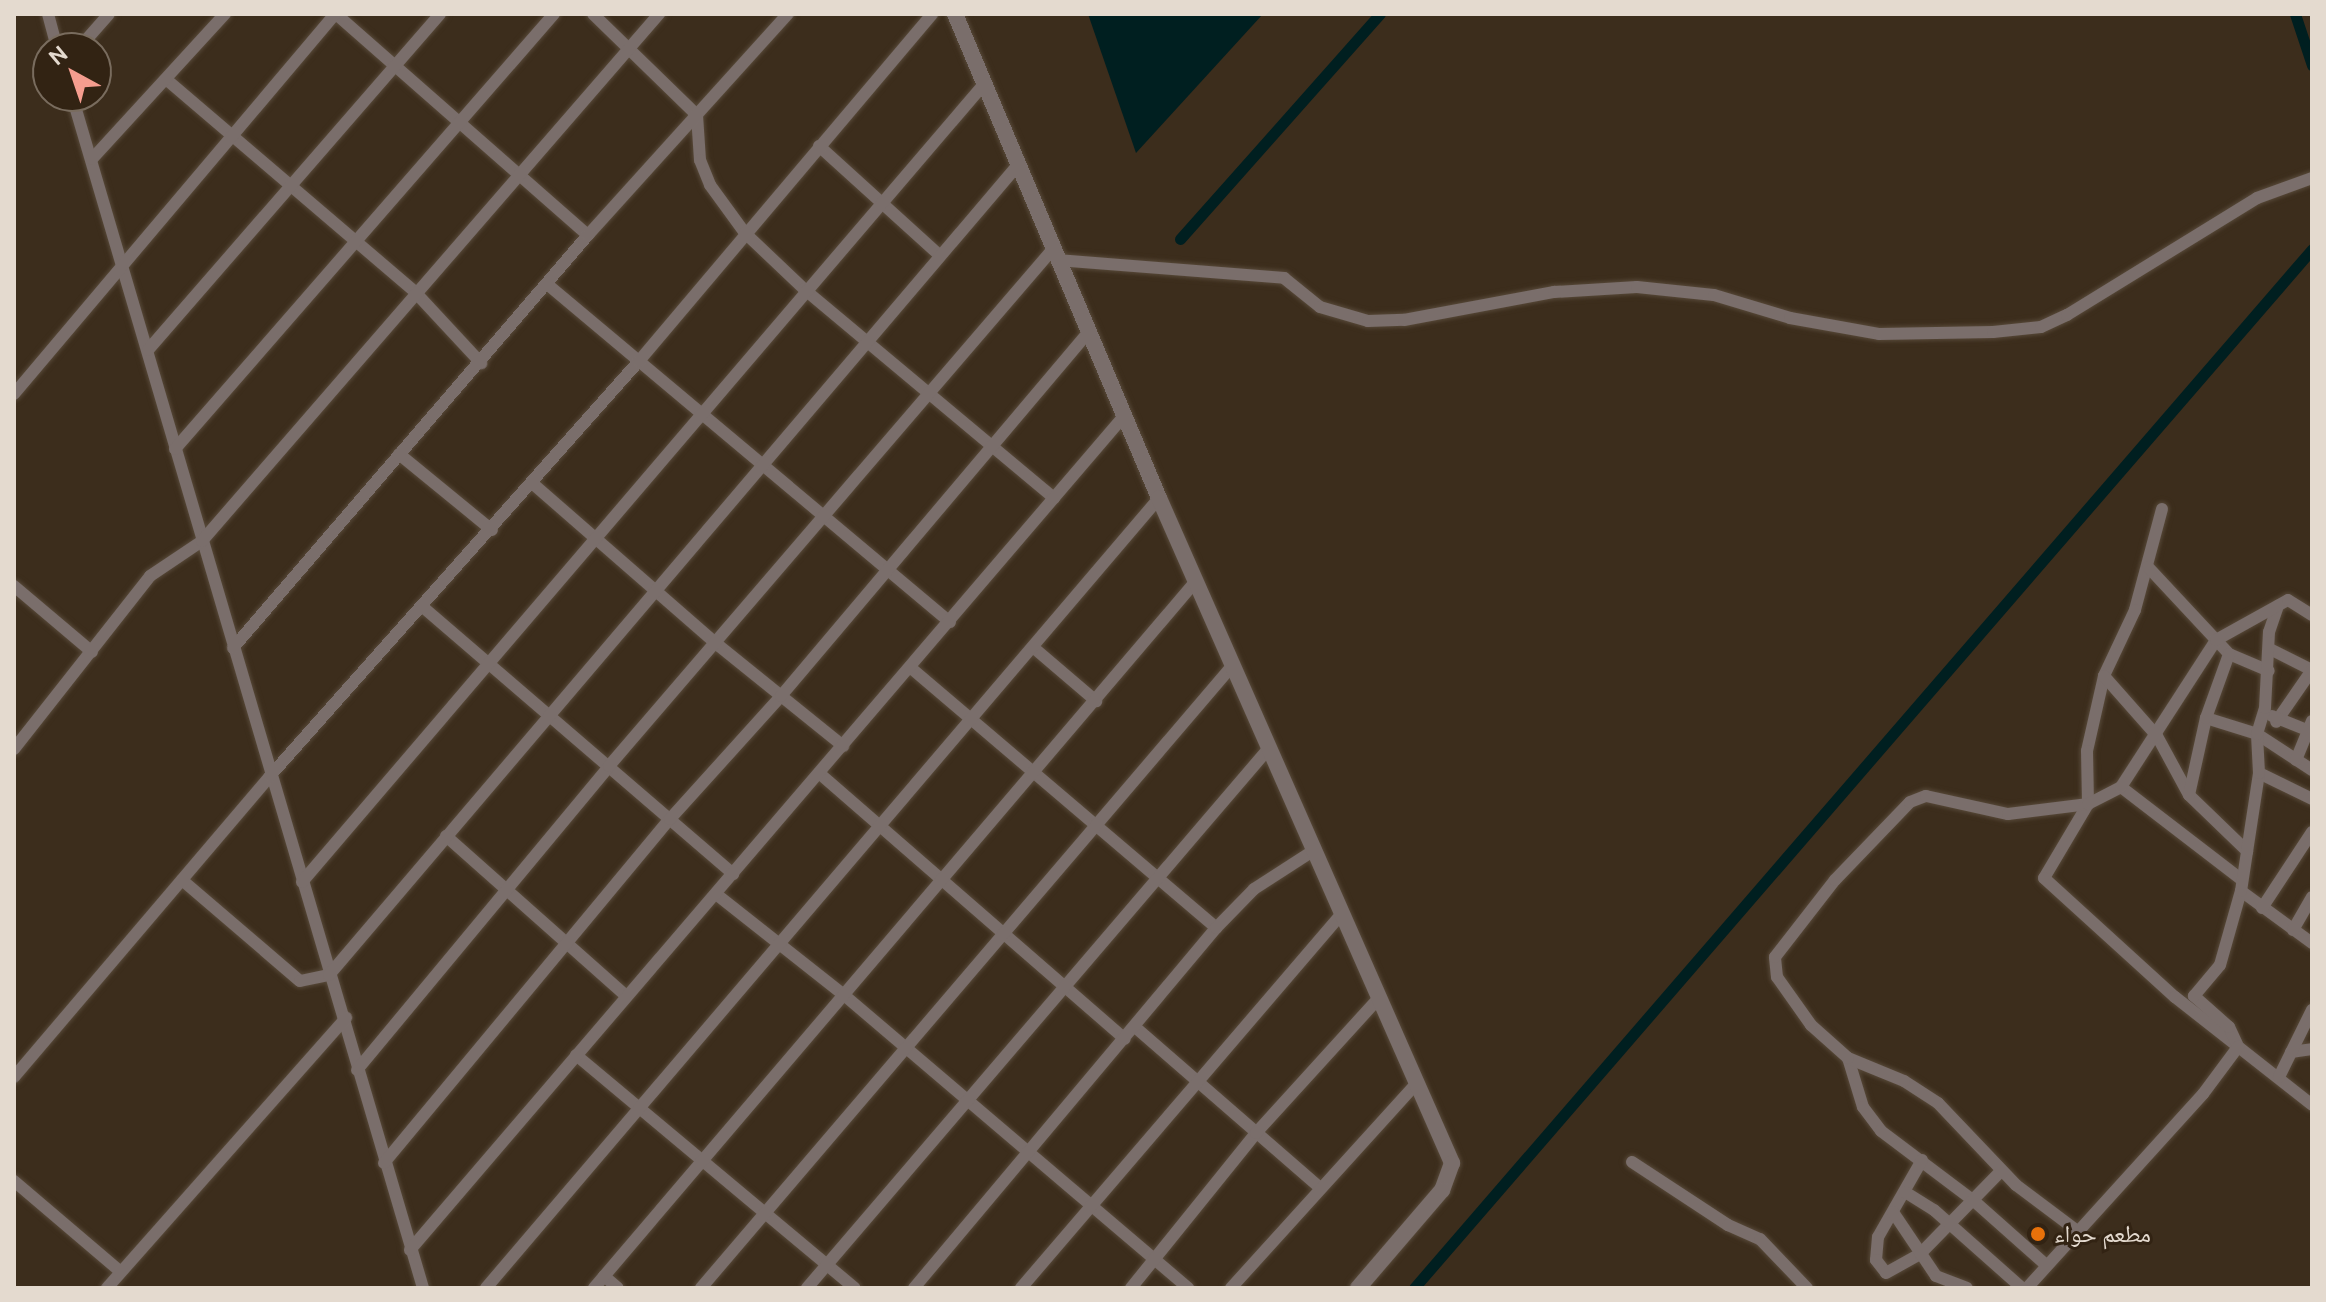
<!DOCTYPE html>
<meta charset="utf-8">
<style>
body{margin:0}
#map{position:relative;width:2326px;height:1302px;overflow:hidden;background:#3c2d1c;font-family:Ubuntu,"Noto Naskh Arabic",sans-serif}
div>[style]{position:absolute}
.water>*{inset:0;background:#001f20}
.canal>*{height:11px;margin:-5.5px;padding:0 5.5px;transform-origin:5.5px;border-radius:5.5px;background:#001f20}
.roads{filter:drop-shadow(0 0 2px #574939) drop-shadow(0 0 2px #574939)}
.minor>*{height:12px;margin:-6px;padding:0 6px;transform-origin:6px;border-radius:6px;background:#7a6e6b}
.tertiary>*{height:16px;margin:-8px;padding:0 8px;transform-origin:8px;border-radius:8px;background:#7a6e6b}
.dots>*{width:22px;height:22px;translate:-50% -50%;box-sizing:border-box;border:4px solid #322313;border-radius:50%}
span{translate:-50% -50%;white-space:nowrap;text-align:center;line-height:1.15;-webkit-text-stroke:6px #322313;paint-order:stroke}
.poi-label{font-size:24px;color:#e4dacf}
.left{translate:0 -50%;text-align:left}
.frame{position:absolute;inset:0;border:16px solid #e4dacf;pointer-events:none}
.north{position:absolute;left:32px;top:32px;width:80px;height:80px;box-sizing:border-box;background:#322313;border:2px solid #796c5e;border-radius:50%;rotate:320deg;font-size:22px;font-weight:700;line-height:32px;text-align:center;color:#e4dacf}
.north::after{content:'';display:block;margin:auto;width:28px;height:36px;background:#f59d8f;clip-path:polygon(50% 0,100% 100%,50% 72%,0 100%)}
</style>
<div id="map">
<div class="water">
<i style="clip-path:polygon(1088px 14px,1263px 14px,1136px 153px)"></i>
</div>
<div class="canal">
<i style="left:2295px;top:14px;width:54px;rotate:71.6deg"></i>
<i style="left:1180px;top:239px;width:301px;rotate:-48.4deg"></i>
<i style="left:1414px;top:1288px;width:1373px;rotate:-49.16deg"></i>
</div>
<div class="roads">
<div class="minor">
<i style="left:48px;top:14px;width:35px;rotate:75deg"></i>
<i style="left:336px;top:14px;width:335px;rotate:41.3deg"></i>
<i style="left:593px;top:14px;width:145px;rotate:44.2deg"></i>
<i style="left:697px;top:115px;width:45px;rotate:86.2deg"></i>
<i style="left:700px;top:160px;width:27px;rotate:68deg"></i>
<i style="left:710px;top:185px;width:59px;rotate:53.9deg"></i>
<i style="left:745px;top:233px;width:81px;rotate:43.5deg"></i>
<i style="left:804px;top:289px;width:326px;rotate:39.9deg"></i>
<i style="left:79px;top:48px;width:45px;rotate:-48.6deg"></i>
<i style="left:167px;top:80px;width:328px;rotate:40.5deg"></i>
<i style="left:416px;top:293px;width:96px;rotate:47.1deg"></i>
<i style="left:72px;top:96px;width:1243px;rotate:73.59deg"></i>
<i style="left:819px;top:146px;width:161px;rotate:42.2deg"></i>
<i style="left:92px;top:159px;width:197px;rotate:-47.5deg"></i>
<i style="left:1057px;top:260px;width:228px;rotate:4.5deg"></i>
<i style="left:1284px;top:278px;width:46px;rotate:38.9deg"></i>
<i style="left:1320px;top:307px;width:50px;rotate:16.3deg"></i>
<i style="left:1368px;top:321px;width:36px;rotate:-2deg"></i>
<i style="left:1404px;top:320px;width:153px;rotate:-10.6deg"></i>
<i style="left:1554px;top:292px;width:83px;rotate:-3.4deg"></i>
<i style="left:1637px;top:287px;width:77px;rotate:5.9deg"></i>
<i style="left:1714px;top:295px;width:79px;rotate:16.8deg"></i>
<i style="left:1790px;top:318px;width:90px;rotate:10.2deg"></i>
<i style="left:1879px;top:334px;width:114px;rotate:-1deg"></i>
<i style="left:1993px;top:332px;width:48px;rotate:-5.9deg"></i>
<i style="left:2041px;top:327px;width:29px;rotate:-25deg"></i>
<i style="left:2067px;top:315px;width:223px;rotate:-31.6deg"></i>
<i style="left:2257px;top:198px;width:59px;rotate:-20deg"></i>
<i style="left:547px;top:284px;width:526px;rotate:39.99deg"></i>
<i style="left:148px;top:350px;width:445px;rotate:-49deg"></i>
<i style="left:14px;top:394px;width:497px;rotate:-49.8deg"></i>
<i style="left:175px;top:449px;width:577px;rotate:-48.94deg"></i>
<i style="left:399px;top:454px;width:120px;rotate:39.3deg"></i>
<i style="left:532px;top:483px;width:247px;rotate:41.1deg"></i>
<i style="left:718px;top:645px;width:161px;rotate:38.9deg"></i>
<i style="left:2162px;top:509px;width:105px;rotate:105deg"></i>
<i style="left:2135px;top:610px;width:73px;rotate:115.2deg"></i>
<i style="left:2104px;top:676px;width:77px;rotate:102.8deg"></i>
<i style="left:2087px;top:751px;width:53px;rotate:88.9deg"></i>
<i style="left:2088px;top:804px;width:86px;rotate:120.7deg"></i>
<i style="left:2044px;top:878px;width:177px;rotate:42.3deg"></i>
<i style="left:2175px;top:997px;width:174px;rotate:38.2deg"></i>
<i style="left:2148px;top:567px;width:119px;rotate:47deg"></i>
<i style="left:2229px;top:654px;width:43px;rotate:23deg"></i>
<i style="left:14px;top:586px;width:102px;rotate:40.2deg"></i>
<i style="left:424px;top:608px;width:408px;rotate:40.7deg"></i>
<i style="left:233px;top:648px;width:545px;rotate:-49.32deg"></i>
<i style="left:588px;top:235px;width:298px;rotate:-47.9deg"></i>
<i style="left:1034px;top:648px;width:82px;rotate:40.5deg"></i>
<i style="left:2270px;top:649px;width:47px;rotate:26.6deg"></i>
<i style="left:2312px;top:670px;width:63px;rotate:124.7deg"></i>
<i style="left:911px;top:668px;width:401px;rotate:40.4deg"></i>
<i style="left:2104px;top:676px;width:80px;rotate:48.5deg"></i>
<i style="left:2157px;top:736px;width:67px;rotate:61.5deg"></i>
<i style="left:2189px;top:795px;width:81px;rotate:44deg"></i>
<i style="left:2272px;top:716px;width:43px;rotate:21.8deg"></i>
<i style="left:2206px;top:718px;width:53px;rotate:17.4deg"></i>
<i style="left:2257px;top:734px;width:66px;rotate:33.2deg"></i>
<i style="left:14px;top:749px;width:220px;rotate:-51.8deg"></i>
<i style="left:150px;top:576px;width:63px;rotate:-33.9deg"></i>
<i style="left:202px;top:541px;width:698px;rotate:-49.07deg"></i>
<i style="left:2296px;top:760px;width:42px;rotate:-67.7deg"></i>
<i style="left:819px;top:773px;width:405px;rotate:41deg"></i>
<i style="left:2259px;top:773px;width:59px;rotate:26.1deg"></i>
<i style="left:2121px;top:787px;width:151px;rotate:37.5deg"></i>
<i style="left:2189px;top:795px;width:79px;rotate:-77.6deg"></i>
<i style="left:2206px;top:718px;width:68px;rotate:-70.2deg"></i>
<i style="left:446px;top:836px;width:241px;rotate:41.6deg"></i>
<i style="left:182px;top:880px;width:155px;rotate:40.6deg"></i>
<i style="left:300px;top:981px;width:30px;rotate:-12deg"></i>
<i style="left:329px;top:975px;width:1062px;rotate:-49.62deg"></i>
<i style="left:302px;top:882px;width:1050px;rotate:-49.48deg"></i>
<i style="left:2241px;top:891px;width:88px;rotate:36.2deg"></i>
<i style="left:716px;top:894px;width:163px;rotate:38.3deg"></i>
<i style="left:844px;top:995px;width:452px;rotate:40.4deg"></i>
<i style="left:2262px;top:908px;width:91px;rotate:-56.7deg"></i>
<i style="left:2293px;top:930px;width:38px;rotate:-60deg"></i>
<i style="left:1135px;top:1027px;width:244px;rotate:41deg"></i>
<i style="left:2237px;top:1044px;width:19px;rotate:-115deg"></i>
<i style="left:2229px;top:1027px;width:47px;rotate:-138.5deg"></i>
<i style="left:2194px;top:996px;width:40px;rotate:-50deg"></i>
<i style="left:2220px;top:965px;width:77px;rotate:-74.2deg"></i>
<i style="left:2241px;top:891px;width:119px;rotate:-81.3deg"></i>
<i style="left:2259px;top:773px;width:39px;rotate:-93deg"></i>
<i style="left:2257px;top:734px;width:27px;rotate:-73deg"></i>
<i style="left:2265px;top:708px;width:76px;rotate:-87deg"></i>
<i style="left:2269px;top:632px;width:28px;rotate:-71deg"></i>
<i style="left:2291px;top:1052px;width:21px;rotate:-8deg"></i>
<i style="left:576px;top:1055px;width:363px;rotate:39.9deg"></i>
<i style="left:1848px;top:1058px;width:51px;rotate:73deg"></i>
<i style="left:1863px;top:1107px;width:30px;rotate:53deg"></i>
<i style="left:1881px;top:1131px;width:116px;rotate:37deg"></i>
<i style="left:1974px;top:1201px;width:96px;rotate:41.6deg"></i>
<i style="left:357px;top:1070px;width:395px;rotate:-50.3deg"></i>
<i style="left:609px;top:766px;width:680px;rotate:-49.35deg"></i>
<i style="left:14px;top:1077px;width:395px;rotate:-49.6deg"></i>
<i style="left:270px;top:776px;width:555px;rotate:-48.36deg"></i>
<i style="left:639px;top:361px;width:454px;rotate:-49.8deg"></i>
<i style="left:2279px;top:1077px;width:75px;rotate:-63.8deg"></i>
<i style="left:1922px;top:1160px;width:89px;rotate:119.7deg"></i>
<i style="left:1878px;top:1237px;width:23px;rotate:95deg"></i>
<i style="left:1876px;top:1260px;width:16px;rotate:52deg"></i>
<i style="left:1886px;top:1273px;width:39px;rotate:-29deg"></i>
<i style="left:1920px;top:1254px;width:116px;rotate:-45.7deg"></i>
<i style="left:1632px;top:1162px;width:115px;rotate:33.3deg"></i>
<i style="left:1728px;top:1225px;width:35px;rotate:24deg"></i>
<i style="left:1760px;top:1239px;width:68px;rotate:46.2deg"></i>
<i style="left:384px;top:1163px;width:447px;rotate:-50.3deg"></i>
<i style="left:670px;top:819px;width:166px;rotate:-47.9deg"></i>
<i style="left:781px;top:696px;width:475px;rotate:-49.8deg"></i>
<i style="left:14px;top:1181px;width:140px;rotate:40.4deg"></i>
<i style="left:1905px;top:1192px;width:34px;rotate:32deg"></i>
<i style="left:1934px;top:1210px;width:118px;rotate:41.6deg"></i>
<i style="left:1893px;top:1212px;width:77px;rotate:56.1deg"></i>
<i style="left:1936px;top:1276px;width:33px;rotate:21deg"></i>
<i style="left:2076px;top:1230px;width:75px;rotate:-143.1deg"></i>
<i style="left:2016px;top:1185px;width:113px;rotate:-133.6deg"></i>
<i style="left:1938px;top:1103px;width:40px;rotate:-147.1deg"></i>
<i style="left:1904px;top:1081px;width:61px;rotate:-157.7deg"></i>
<i style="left:1848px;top:1058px;width:50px;rotate:-138.3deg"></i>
<i style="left:1811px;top:1025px;width:59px;rotate:-125.3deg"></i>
<i style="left:1777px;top:977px;width:20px;rotate:-96deg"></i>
<i style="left:1775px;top:957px;width:98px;rotate:-52.1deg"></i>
<i style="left:1835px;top:880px;width:108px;rotate:-46.1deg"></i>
<i style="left:1910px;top:802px;width:17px;rotate:-21deg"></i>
<i style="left:1926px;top:796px;width:84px;rotate:12.4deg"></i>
<i style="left:2008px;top:814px;width:81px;rotate:-7.1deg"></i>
<i style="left:2088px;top:804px;width:37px;rotate:-27deg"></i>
<i style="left:2121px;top:787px;width:175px;rotate:-57.1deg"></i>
<i style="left:2216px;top:640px;width:82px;rotate:-29.1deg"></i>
<i style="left:2288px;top:600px;width:28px;rotate:32deg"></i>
<i style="left:410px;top:1250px;width:1099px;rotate:-49.43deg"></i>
<i style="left:604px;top:1276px;width:18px;rotate:41deg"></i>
<i style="left:107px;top:1288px;width:361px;rotate:-48.5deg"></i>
<i style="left:486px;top:1288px;width:1038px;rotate:-49.57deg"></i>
<i style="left:594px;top:1288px;width:927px;rotate:-49.59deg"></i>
<i style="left:701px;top:1288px;width:818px;rotate:-49.51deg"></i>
<i style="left:807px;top:1288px;width:711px;rotate:-49.45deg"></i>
<i style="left:914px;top:1288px;width:470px;rotate:-50deg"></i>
<i style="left:1216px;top:928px;width:54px;rotate:-45.7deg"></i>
<i style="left:1254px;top:889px;width:70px;rotate:-32.8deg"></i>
<i style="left:1021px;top:1288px;width:493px;rotate:-49.4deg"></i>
<i style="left:1131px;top:1288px;width:199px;rotate:-51.1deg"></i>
<i style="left:1256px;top:1133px;width:183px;rotate:-47.7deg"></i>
<i style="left:1231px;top:1288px;width:277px;rotate:-47.8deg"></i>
<i style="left:2027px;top:1288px;width:262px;rotate:-47.8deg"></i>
<i style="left:2203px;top:1094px;width:59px;rotate:-53.3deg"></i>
</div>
<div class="tertiary">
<i style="left:955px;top:14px;width:525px;rotate:67.15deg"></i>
<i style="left:1159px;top:498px;width:727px;rotate:66.22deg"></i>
<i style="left:1452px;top:1163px;width:29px;rotate:110deg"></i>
<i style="left:1442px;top:1190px;width:129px;rotate:130.6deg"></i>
</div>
</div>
<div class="dots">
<i style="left:2038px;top:1234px;background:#e8710a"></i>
</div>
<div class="poi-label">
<span class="left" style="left:2054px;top:1234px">مطعم حواء</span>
</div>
<div class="frame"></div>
<div class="north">N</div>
</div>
